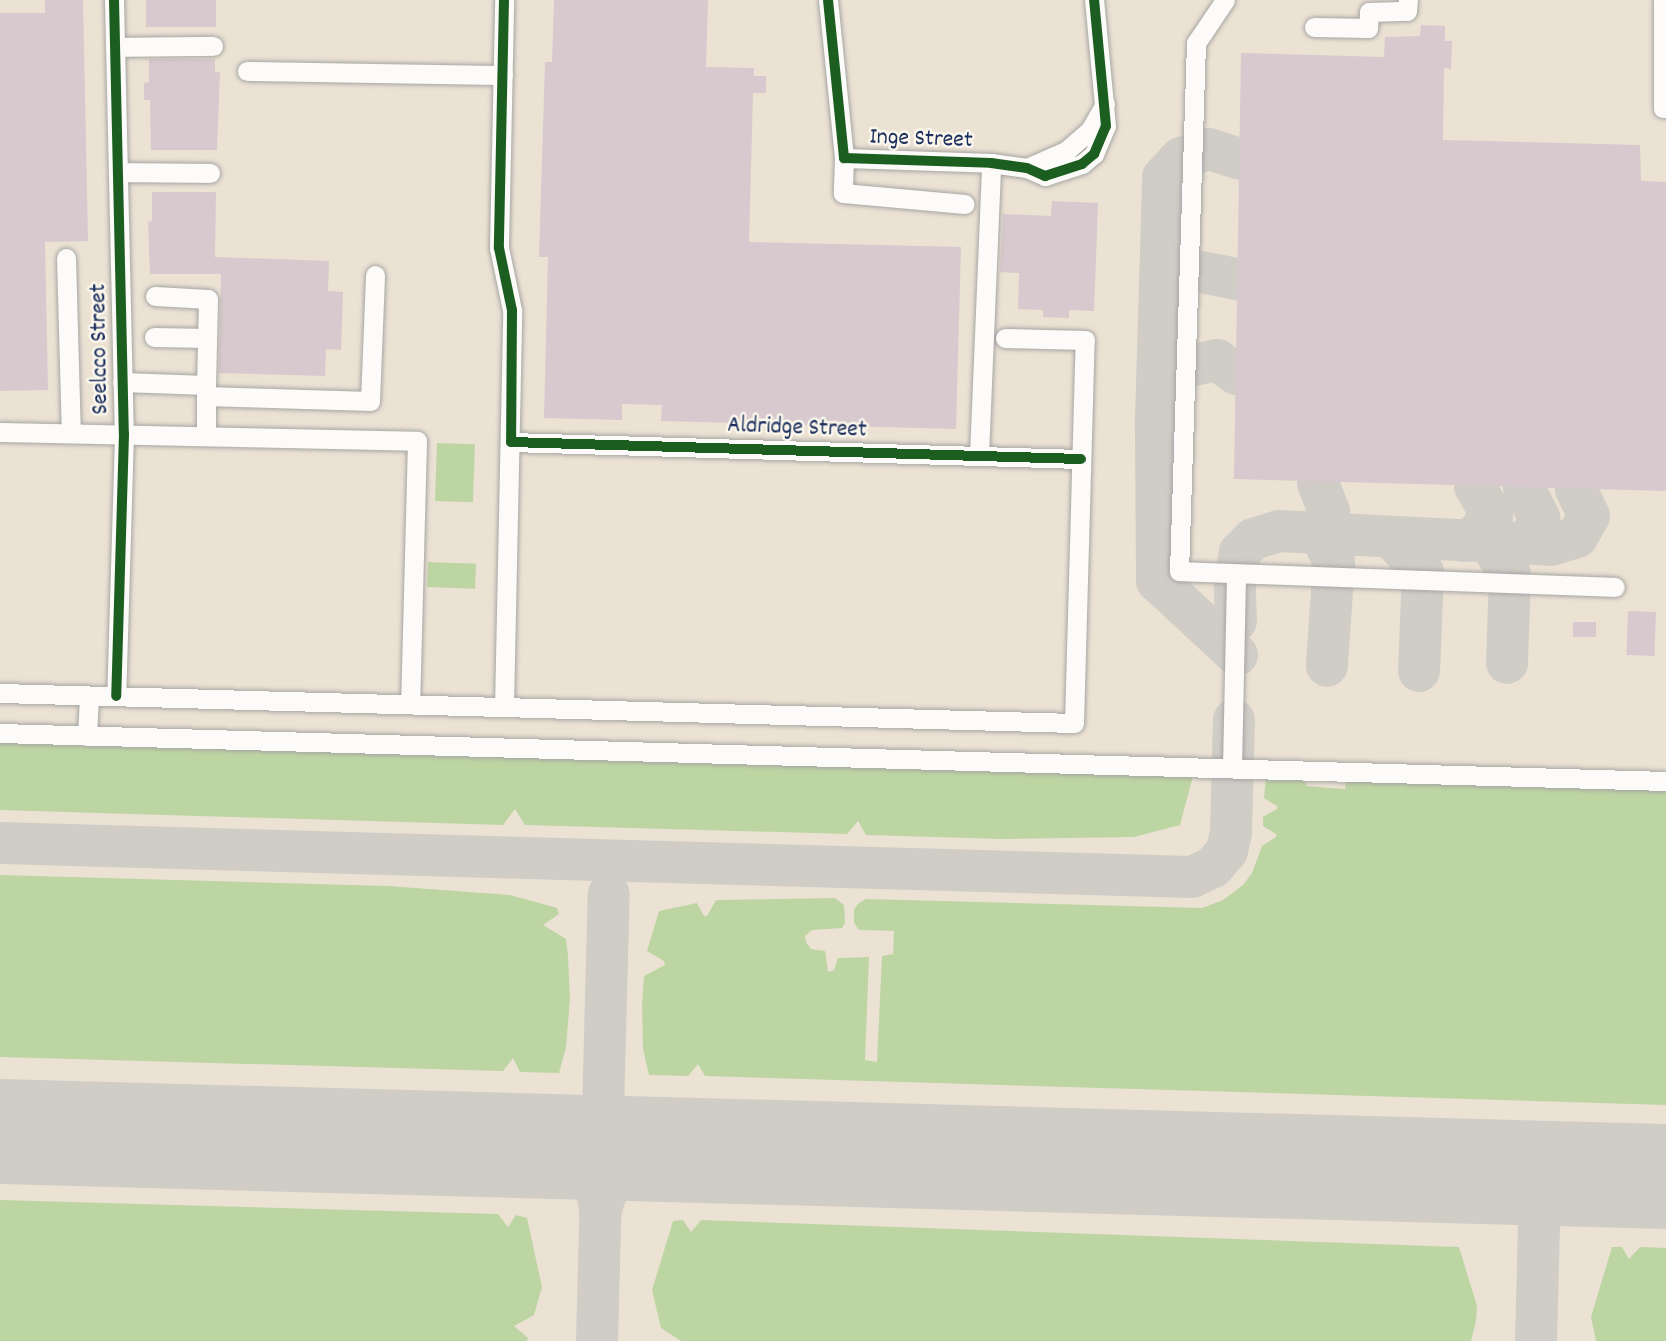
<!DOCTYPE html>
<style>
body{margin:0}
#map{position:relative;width:1666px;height:1341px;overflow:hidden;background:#ebe2d4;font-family:Dekko,sans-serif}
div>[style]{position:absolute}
.green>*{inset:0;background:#bdd5a3;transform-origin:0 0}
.taxiway>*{height:42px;margin:-21px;padding:0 21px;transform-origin:21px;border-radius:21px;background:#d0cdc7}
.runway>*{height:105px;margin:-52.5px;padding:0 52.5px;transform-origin:52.5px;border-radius:52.5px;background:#d0cdc7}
.building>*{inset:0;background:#d7c9cd;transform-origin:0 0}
.roads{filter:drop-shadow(0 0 2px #a7a5a3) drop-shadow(0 0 2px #a7a5a3)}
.minor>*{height:19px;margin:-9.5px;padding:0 9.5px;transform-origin:9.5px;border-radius:9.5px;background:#fcfbf9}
.cycleway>*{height:10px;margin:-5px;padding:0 5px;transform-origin:5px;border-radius:5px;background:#1b5e20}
span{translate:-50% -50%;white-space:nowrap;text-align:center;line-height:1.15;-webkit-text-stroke:5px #fbf7ec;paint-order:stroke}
.street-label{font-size:24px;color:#1b2f5e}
</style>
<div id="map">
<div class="green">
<i style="left:437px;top:443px;width:38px;height:58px;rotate:2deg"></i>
<i style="left:428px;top:562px;width:48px;height:25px;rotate:2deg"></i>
<i style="clip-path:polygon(0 741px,1193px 776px,1180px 825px,1134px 837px,1002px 839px,866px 835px,858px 821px,847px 834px,525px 825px,515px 809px,503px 825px,0 810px)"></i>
<i style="clip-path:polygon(1266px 777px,1305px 778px,1306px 786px,1345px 789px,1346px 781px,1666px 790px,1666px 1105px,705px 1076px,698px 1064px,688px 1076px,649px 1075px,643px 1049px,642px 1004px,644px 976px,665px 965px,664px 961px,647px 951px,659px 911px,697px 903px,704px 916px,707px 916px,716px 900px,835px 898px,844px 905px,845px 923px,842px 928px,812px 930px,805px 936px,806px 942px,811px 949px,825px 951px,828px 972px,834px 970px,838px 958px,869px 957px,865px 1060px,877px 1062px,882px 956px,893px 954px,894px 931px,859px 930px,854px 923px,854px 909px,859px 903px,866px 899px,1202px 908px,1223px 900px,1243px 885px,1252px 873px,1262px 846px,1276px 837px,1276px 834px,1263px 826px,1263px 817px,1277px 809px,1277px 806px,1264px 798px)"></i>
<i style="clip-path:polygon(0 875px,388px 886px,510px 895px,557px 908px,559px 914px,543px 925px,566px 939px,568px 956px,570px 999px,566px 1047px,559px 1073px,520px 1072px,513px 1058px,503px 1071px,0 1057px)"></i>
<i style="clip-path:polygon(0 1200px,498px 1214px,508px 1227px,516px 1215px,527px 1218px,542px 1287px,534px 1315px,514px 1326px,528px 1338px,527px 1341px,0 1341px)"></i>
<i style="clip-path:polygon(683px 1220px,691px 1232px,701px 1220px,1459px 1247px,1477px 1306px,1476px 1321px,1471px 1341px,681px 1341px,661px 1328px,652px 1290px,673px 1221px)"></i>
<i style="clip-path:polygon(1612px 1247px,1622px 1247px,1629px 1259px,1640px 1247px,1666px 1248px,1666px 1341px,1596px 1341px,1591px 1317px)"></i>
</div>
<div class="taxiway">
<i style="left:1162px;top:305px;width:26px;rotate:-67deg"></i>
<i style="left:1172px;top:281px;width:26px;rotate:-23deg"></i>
<i style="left:1196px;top:271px;width:42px;rotate:11deg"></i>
<i style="left:1163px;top:406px;width:42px;rotate:-63.4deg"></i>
<i style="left:1182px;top:368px;width:36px;rotate:-13deg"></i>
<i style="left:1217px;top:360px;width:24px;rotate:36deg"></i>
<i style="left:1318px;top:483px;width:30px;rotate:69deg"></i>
<i style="left:1329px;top:511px;width:18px;rotate:96deg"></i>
<i style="left:1327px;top:529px;width:8px;rotate:150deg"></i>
<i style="left:1320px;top:533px;width:32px;rotate:64deg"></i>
<i style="left:1334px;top:562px;width:104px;rotate:93.9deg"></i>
<i style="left:1524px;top:488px;width:34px;rotate:63deg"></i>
<i style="left:1539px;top:518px;width:13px;rotate:108deg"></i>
<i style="left:1535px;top:530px;width:17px;rotate:130deg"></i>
<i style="left:1391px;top:537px;width:47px;rotate:47.6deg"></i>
<i style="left:1423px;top:572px;width:99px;rotate:92.3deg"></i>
<i style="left:1464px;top:541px;width:9px;rotate:-18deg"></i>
<i style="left:1473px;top:538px;width:29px;rotate:-49deg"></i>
<i style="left:1492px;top:516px;width:34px;rotate:-120deg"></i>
<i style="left:1489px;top:542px;width:38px;rotate:57deg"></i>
<i style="left:1510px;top:574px;width:89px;rotate:91.9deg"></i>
<i style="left:1236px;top:621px;width:34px;rotate:-92deg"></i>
<i style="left:1235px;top:587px;width:35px;rotate:-82deg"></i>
<i style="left:1240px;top:552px;width:18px;rotate:-45deg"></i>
<i style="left:1253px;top:539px;width:27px;rotate:-17deg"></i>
<i style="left:1279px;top:531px;width:272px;rotate:2.9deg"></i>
<i style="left:1551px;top:545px;width:27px;rotate:-17deg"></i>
<i style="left:1577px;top:537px;width:24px;rotate:-60deg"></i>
<i style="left:1589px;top:516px;width:30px;rotate:-116deg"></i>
<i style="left:1237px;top:655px;width:109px;rotate:-137.2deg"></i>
<i style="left:1157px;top:581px;width:162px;rotate:-90.4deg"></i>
<i style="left:1156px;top:419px;width:242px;rotate:-88.3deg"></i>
<i style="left:1163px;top:177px;width:26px;rotate:-47deg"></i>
<i style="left:1181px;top:158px;width:29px;rotate:-18deg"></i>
<i style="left:1209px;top:149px;width:32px;rotate:18deg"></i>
<i style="left:0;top:843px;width:1192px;rotate:1.63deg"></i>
<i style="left:1192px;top:877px;width:23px;rotate:-25deg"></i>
<i style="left:1213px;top:867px;width:21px;rotate:-49deg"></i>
<i style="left:1227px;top:851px;width:19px;rotate:-78deg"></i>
<i style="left:1231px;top:832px;width:112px;rotate:-88.5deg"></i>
<i style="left:549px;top:1146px;width:17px;rotate:25deg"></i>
<i style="left:564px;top:1153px;width:31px;rotate:42deg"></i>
<i style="left:587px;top:1174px;width:25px;rotate:63deg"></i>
<i style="left:598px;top:1196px;width:14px;rotate:82deg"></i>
<i style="left:1591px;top:1174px;width:75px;rotate:2.3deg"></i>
<i style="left:601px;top:1210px;width:16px;rotate:-75deg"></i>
<i style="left:605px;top:1195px;width:26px;rotate:-58deg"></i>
<i style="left:619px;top:1173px;width:34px;rotate:-37deg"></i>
<i style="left:646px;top:1153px;width:15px;rotate:-16deg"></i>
<i style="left:597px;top:1341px;width:447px;rotate:-88.5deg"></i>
<i style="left:1536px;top:1341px;width:114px;rotate:-88.5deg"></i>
</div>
<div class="runway">
<i style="left:0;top:1131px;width:1667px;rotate:1.55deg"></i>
</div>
<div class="building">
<i style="clip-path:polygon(45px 0,83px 0,88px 241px,45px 242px,48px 390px,0 391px,0 13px,45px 13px)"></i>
<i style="left:146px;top:0;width:70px;height:27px"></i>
<i style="clip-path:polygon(554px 0,708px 0,706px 67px,754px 68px,754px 76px,766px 76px,766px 93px,753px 93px,749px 242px,961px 247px,956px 429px,661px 421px,662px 405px,622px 404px,622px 420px,544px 418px,548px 257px,539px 257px,545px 62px,552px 62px)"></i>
<i style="clip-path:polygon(1421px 25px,1445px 26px,1445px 41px,1452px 41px,1451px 69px,1444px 68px,1443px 140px,1640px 145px,1641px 181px,1666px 182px,1666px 491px,1234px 479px,1241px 53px,1384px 57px,1385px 37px,1420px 36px)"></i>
<i style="clip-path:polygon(149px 59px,215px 59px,215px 72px,220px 72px,217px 150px,151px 150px,150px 100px,144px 100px,144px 83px,149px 82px)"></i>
<i style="clip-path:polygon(152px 192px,216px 192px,215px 257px,329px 261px,328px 291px,343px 292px,341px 350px,326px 349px,325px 376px,219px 373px,221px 274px,150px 274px,148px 222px,152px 221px)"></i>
<i style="clip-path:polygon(1052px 201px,1098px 203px,1094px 311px,1069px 310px,1069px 318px,1043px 317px,1043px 310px,1018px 309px,1019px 273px,1000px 272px,1003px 214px,1051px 216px)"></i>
<i style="left:1628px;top:611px;width:28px;height:44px;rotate:2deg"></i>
<i style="left:1573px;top:622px;width:23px;height:15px"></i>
</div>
<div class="roads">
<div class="minor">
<i style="left:114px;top:0;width:434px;rotate:88.7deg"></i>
<i style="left:124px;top:434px;width:262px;rotate:91.7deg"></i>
<i style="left:828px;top:0;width:159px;rotate:84.2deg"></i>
<i style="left:844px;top:158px;width:147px;rotate:1.9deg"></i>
<i style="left:991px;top:163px;width:36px;rotate:8deg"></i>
<i style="left:1027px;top:168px;width:20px;rotate:24deg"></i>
<i style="left:1045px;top:176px;width:39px;rotate:-18deg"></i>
<i style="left:1082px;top:164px;width:16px;rotate:-40deg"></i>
<i style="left:1094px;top:154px;width:30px;rotate:-67deg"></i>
<i style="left:1106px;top:126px;width:127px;rotate:-95.4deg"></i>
<i style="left:1225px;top:0;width:52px;rotate:124deg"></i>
<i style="left:1196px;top:43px;width:528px;rotate:91.84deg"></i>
<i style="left:1179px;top:571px;width:436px;rotate:2.1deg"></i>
<i style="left:1663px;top:0;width:108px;rotate:90deg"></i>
<i style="left:1663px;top:108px;width:3px"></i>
<i style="left:1314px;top:27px;width:54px;rotate:1.1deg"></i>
<i style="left:1368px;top:28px;width:16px;rotate:-86deg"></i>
<i style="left:1369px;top:12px;width:38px;rotate:-2deg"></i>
<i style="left:1407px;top:11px;width:11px;rotate:-85deg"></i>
<i style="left:115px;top:47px;width:98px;rotate:-0.6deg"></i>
<i style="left:247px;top:71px;width:256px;rotate:0.9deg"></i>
<i style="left:844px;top:158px;width:35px;rotate:92deg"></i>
<i style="left:843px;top:193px;width:122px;rotate:5.2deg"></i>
<i style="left:1027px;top:168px;width:43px;rotate:-23.6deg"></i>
<i style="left:1066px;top:151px;width:32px;rotate:-41deg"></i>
<i style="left:1090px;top:130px;width:30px;rotate:-60deg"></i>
<i style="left:118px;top:172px;width:92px;rotate:0.6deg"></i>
<i style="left:66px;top:258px;width:175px;rotate:88.4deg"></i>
<i style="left:155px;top:296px;width:53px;rotate:3.2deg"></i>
<i style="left:208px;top:299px;width:86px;rotate:91.3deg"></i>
<i style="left:154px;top:337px;width:53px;rotate:1.1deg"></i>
<i style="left:122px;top:382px;width:84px;rotate:2deg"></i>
<i style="left:206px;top:385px;width:51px;rotate:90deg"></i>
<i style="left:206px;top:396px;width:164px;rotate:1.7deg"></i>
<i style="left:370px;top:401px;width:126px;rotate:-87.7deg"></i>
<i style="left:0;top:432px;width:417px;rotate:1.2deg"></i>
<i style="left:417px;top:441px;width:263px;rotate:91.5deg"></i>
<i style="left:511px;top:442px;width:570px;rotate:1.71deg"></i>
<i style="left:979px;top:455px;width:292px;rotate:-87.6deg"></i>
<i style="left:0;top:693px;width:1074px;rotate:1.6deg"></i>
<i style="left:1074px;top:723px;width:383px;rotate:-88.4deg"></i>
<i style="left:1085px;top:340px;width:80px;rotate:-178.6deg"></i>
<i style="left:504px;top:707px;width:397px;rotate:-88.8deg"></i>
<i style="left:512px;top:310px;width:63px;rotate:-101.8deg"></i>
<i style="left:499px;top:248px;width:248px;rotate:-88.8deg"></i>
<i style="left:0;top:733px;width:1667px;rotate:1.65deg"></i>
<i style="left:87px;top:736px;width:40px;rotate:-87.1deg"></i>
<i style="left:1232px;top:768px;width:194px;rotate:-88.8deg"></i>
</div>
</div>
<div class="cycleway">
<i style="left:114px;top:0;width:434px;rotate:88.7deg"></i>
<i style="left:124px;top:434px;width:262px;rotate:91.7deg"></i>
<i style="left:504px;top:0;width:248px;rotate:91.2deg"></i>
<i style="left:499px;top:248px;width:63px;rotate:78.2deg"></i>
<i style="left:512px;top:310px;width:132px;rotate:90.4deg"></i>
<i style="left:511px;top:442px;width:570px;rotate:1.71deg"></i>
<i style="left:828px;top:0;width:159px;rotate:84.2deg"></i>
<i style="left:844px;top:158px;width:147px;rotate:1.9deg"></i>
<i style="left:991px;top:163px;width:36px;rotate:8deg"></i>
<i style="left:1027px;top:168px;width:20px;rotate:24deg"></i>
<i style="left:1045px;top:176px;width:39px;rotate:-18deg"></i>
<i style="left:1082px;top:164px;width:16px;rotate:-40deg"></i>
<i style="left:1094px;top:154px;width:30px;rotate:-67deg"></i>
<i style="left:1106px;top:126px;width:127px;rotate:-95.4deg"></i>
</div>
<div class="street-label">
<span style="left:921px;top:140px;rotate:2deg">Inge Street</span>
<span style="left:101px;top:349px;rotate:-91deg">Seelcco Street</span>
<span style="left:797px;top:429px;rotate:2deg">Aldridge Street</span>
</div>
</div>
